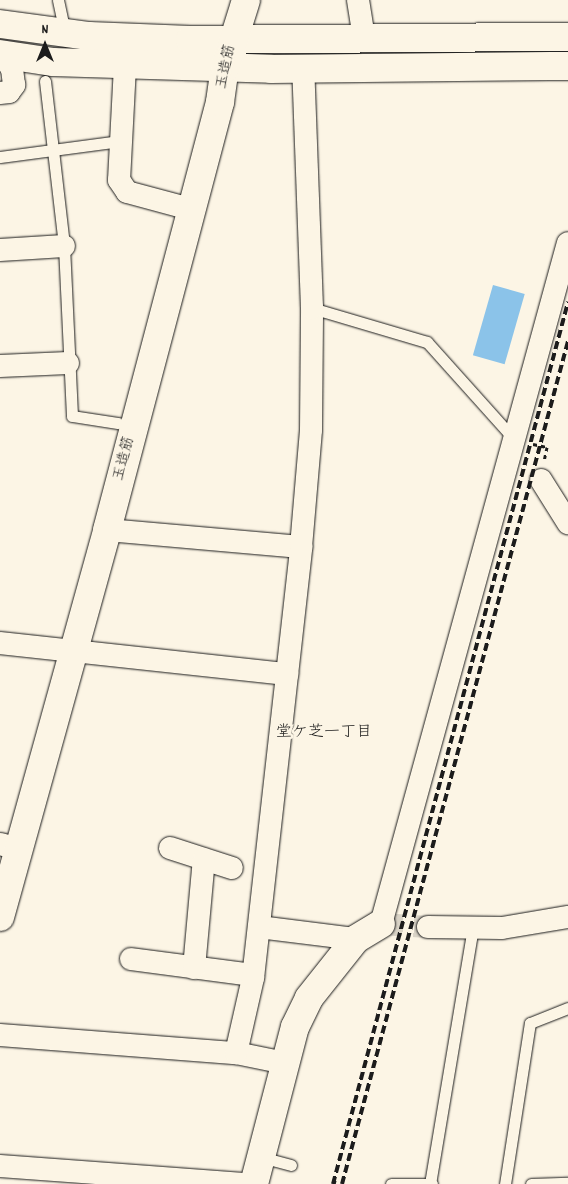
<!DOCTYPE html>
<meta charset="utf-8">
<style>
body{margin:0}
#map{position:relative;width:568px;height:1184px;overflow:hidden;background:#fcf5e5;font-family:Dekko,"Klee One",sans-serif}
div>[style]{position:absolute}
.water>*{inset:0;background:#8bc3e9;transform-origin:0 0}
.minor-tunnel>*{height:22px;margin-top:-11px;transform-origin:0;background:repeating-linear-gradient(90deg,#dad4c7 0 22px,transparent 0 33px)}
.path>*{height:3px;margin-top:-1.5px;transform-origin:0;background:repeating-linear-gradient(90deg,#1c1c1c 0 4px,transparent 0 8px)}
.roads{filter:drop-shadow(0 0 1px #1c1c1c) drop-shadow(0 0 1px #1c1c1c)}
.service>*{height:11px;margin:-5.5px;padding:0 5.5px;transform-origin:5.5px;border-radius:5.5px;background:#fcf5e5}
.minor>*{height:22px;margin:-11px;padding:0 11px;transform-origin:11px;border-radius:11px;background:#fcf5e5}
.tertiary>*{height:28px;margin:-14px;padding:0 14px;transform-origin:14px;border-radius:14px;background:#fcf5e5}
.rail>*{height:4px;margin-top:-2px;transform-origin:0;background:repeating-linear-gradient(90deg,#1c1c1c 0 8px,transparent 0 12px)}
span{translate:-50% -50%;white-space:nowrap;text-align:center;line-height:1.15;-webkit-text-stroke:5px #fcf5e5;paint-order:stroke}
.street-label{font-size:15px;color:#1c1c1c}
.neighbourhood-label{font-size:16px;color:#1c1c1c}
.north{position:absolute;left:20px;top:20px;width:50px;height:50px;-webkit-text-stroke:4px #fcf5e5;paint-order:stroke;rotate:0deg;font-size:14px;font-weight:700;line-height:20px;text-align:center;color:#1c1c1c}
.north::after{content:'';display:block;margin:auto;width:18px;height:22px;background:#1c1c1c;clip-path:polygon(50% 0,100% 100%,50% 72%,0 100%)}
</style>
<div id="map">
<div class="water">
<i style="left:493px;top:285px;width:33px;height:73px;rotate:16deg"></i>
</div>
<div class="minor-tunnel">
<i style="left:381px;top:924px;width:47px;rotate:3.7deg"></i>
</div>
<div class="path">
<i style="left:533px;top:444px;width:14px;rotate:12deg"></i>
<i style="left:547px;top:447px;width:14px;rotate:102deg"></i>
<i style="left:334px;top:1184px;width:7px;rotate:-74deg"></i>
</div>
<div class="roads">
<div class="service">
<i style="left:58px;top:0;width:34px;rotate:78deg"></i>
<i style="left:45px;top:81px;width:166px;rotate:83.4deg"></i>
<i style="left:64px;top:246px;width:170px;rotate:87.3deg"></i>
<i style="left:72px;top:416px;width:47px;rotate:8.7deg"></i>
<i style="left:0;top:157px;width:121px;rotate:-7.6deg"></i>
<i style="left:312px;top:308px;width:120px;rotate:16.5deg"></i>
<i style="left:427px;top:342px;width:130px;rotate:48.1deg"></i>
<i style="left:261px;top:1157px;width:31px;rotate:15deg"></i>
<i style="left:391px;top:1184px;width:41px"></i>
<i style="left:430px;top:1184px;width:260px;rotate:-80.5deg"></i>
<i style="left:505px;top:1184px;width:163px;rotate:-81.2deg"></i>
<i style="left:530px;top:1023px;width:41px;rotate:-21.5deg"></i>
<i style="left:531px;top:1184px;width:37px;rotate:-2deg"></i>
</div>
<div class="minor">
<i style="left:358px;top:0;width:37px;rotate:81deg"></i>
<i style="left:125px;top:66px;width:114px;rotate:93deg"></i>
<i style="left:119px;top:180px;width:14px;rotate:56deg"></i>
<i style="left:127px;top:192px;width:65px;rotate:15.1deg"></i>
<i style="left:0;top:93px;width:9px;rotate:-6deg"></i>
<i style="left:9px;top:92px;width:9px;rotate:-54deg"></i>
<i style="left:14px;top:85px;width:16px;rotate:-97deg"></i>
<i style="left:12px;top:69px;width:17px;rotate:-123deg"></i>
<i style="left:0;top:250px;width:64px;rotate:-3.6deg"></i>
<i style="left:0;top:366px;width:68px;rotate:-2.5deg"></i>
<i style="left:541px;top:480px;width:51px;rotate:57.9deg"></i>
<i style="left:107px;top:530px;width:195px;rotate:5deg"></i>
<i style="left:0;top:643px;width:289px;rotate:6.2deg"></i>
<i style="left:0;top:844px;width:20px;rotate:15deg"></i>
<i style="left:170px;top:848px;width:65px;rotate:17.9deg"></i>
<i style="left:381px;top:924px;width:706px;rotate:-74.65deg"></i>
<i style="left:259px;top:927px;width:98px;rotate:7.1deg"></i>
<i style="left:428px;top:927px;width:74px;rotate:0.8deg"></i>
<i style="left:502px;top:928px;width:67px;rotate:-9.5deg"></i>
<i style="left:131px;top:959px;width:123px;rotate:7.5deg"></i>
<i style="left:194px;top:968px;width:109px;rotate:-84.8deg"></i>
<i style="left:0;top:1035px;width:237px;rotate:4.4deg"></i>
<i style="left:236px;top:1053px;width:50px;rotate:11.5deg"></i>
<i style="left:236px;top:1053px;width:77px;rotate:-77.2deg"></i>
<i style="left:253px;top:978px;width:434px;rotate:-83.6deg"></i>
<i style="left:301px;top:547px;width:117px;rotate:-85.1deg"></i>
<i style="left:311px;top:430px;width:122px;rotate:-89.5deg"></i>
<i style="left:312px;top:308px;width:240px;rotate:-92.1deg"></i>
<i style="left:0;top:1166px;width:244px;rotate:4.2deg"></i>
</div>
<div class="tertiary">
<i style="left:0;top:24px;width:90px;rotate:7.7deg"></i>
<i style="left:89px;top:36px;width:101px;rotate:2.3deg"></i>
<i style="left:190px;top:40px;width:378px;rotate:-0.5deg"></i>
<i style="left:0;top:54px;width:54px;rotate:8.6deg"></i>
<i style="left:53px;top:62px;width:218px;rotate:1.8deg"></i>
<i style="left:271px;top:69px;width:297px;rotate:-0.6deg"></i>
<i style="left:0;top:917px;width:402px;rotate:-74.5deg"></i>
<i style="left:107px;top:530px;width:443px;rotate:-75.2deg"></i>
<i style="left:220px;top:102px;width:34px;rotate:-82deg"></i>
<i style="left:225px;top:68px;width:71px;rotate:-72.8deg"></i>
<i style="left:254px;top:1184px;width:162px;rotate:-75.4deg"></i>
<i style="left:295px;top:1027px;width:32px;rotate:-64deg"></i>
<i style="left:309px;top:998px;width:75px;rotate:-51.5deg"></i>
<i style="left:356px;top:939px;width:29px;rotate:-31deg"></i>
</div>
</div>
<div class="rail">
<i style="left:333px;top:1184px;width:913px;rotate:-75.08deg"></i>
<i style="left:342px;top:1184px;width:873px;rotate:-74.99deg"></i>
</div>
<div class="street-label">
<span style="left:227px;top:67px;rotate:-78deg">玉造筋</span>
<span style="left:125px;top:459px;rotate:-75deg">玉造筋</span>
</div>
<div class="neighbourhood-label">
<span style="left:324px;top:733px">堂ケ芝一丁目</span>
</div>
<div class="north">N</div>
</div>
